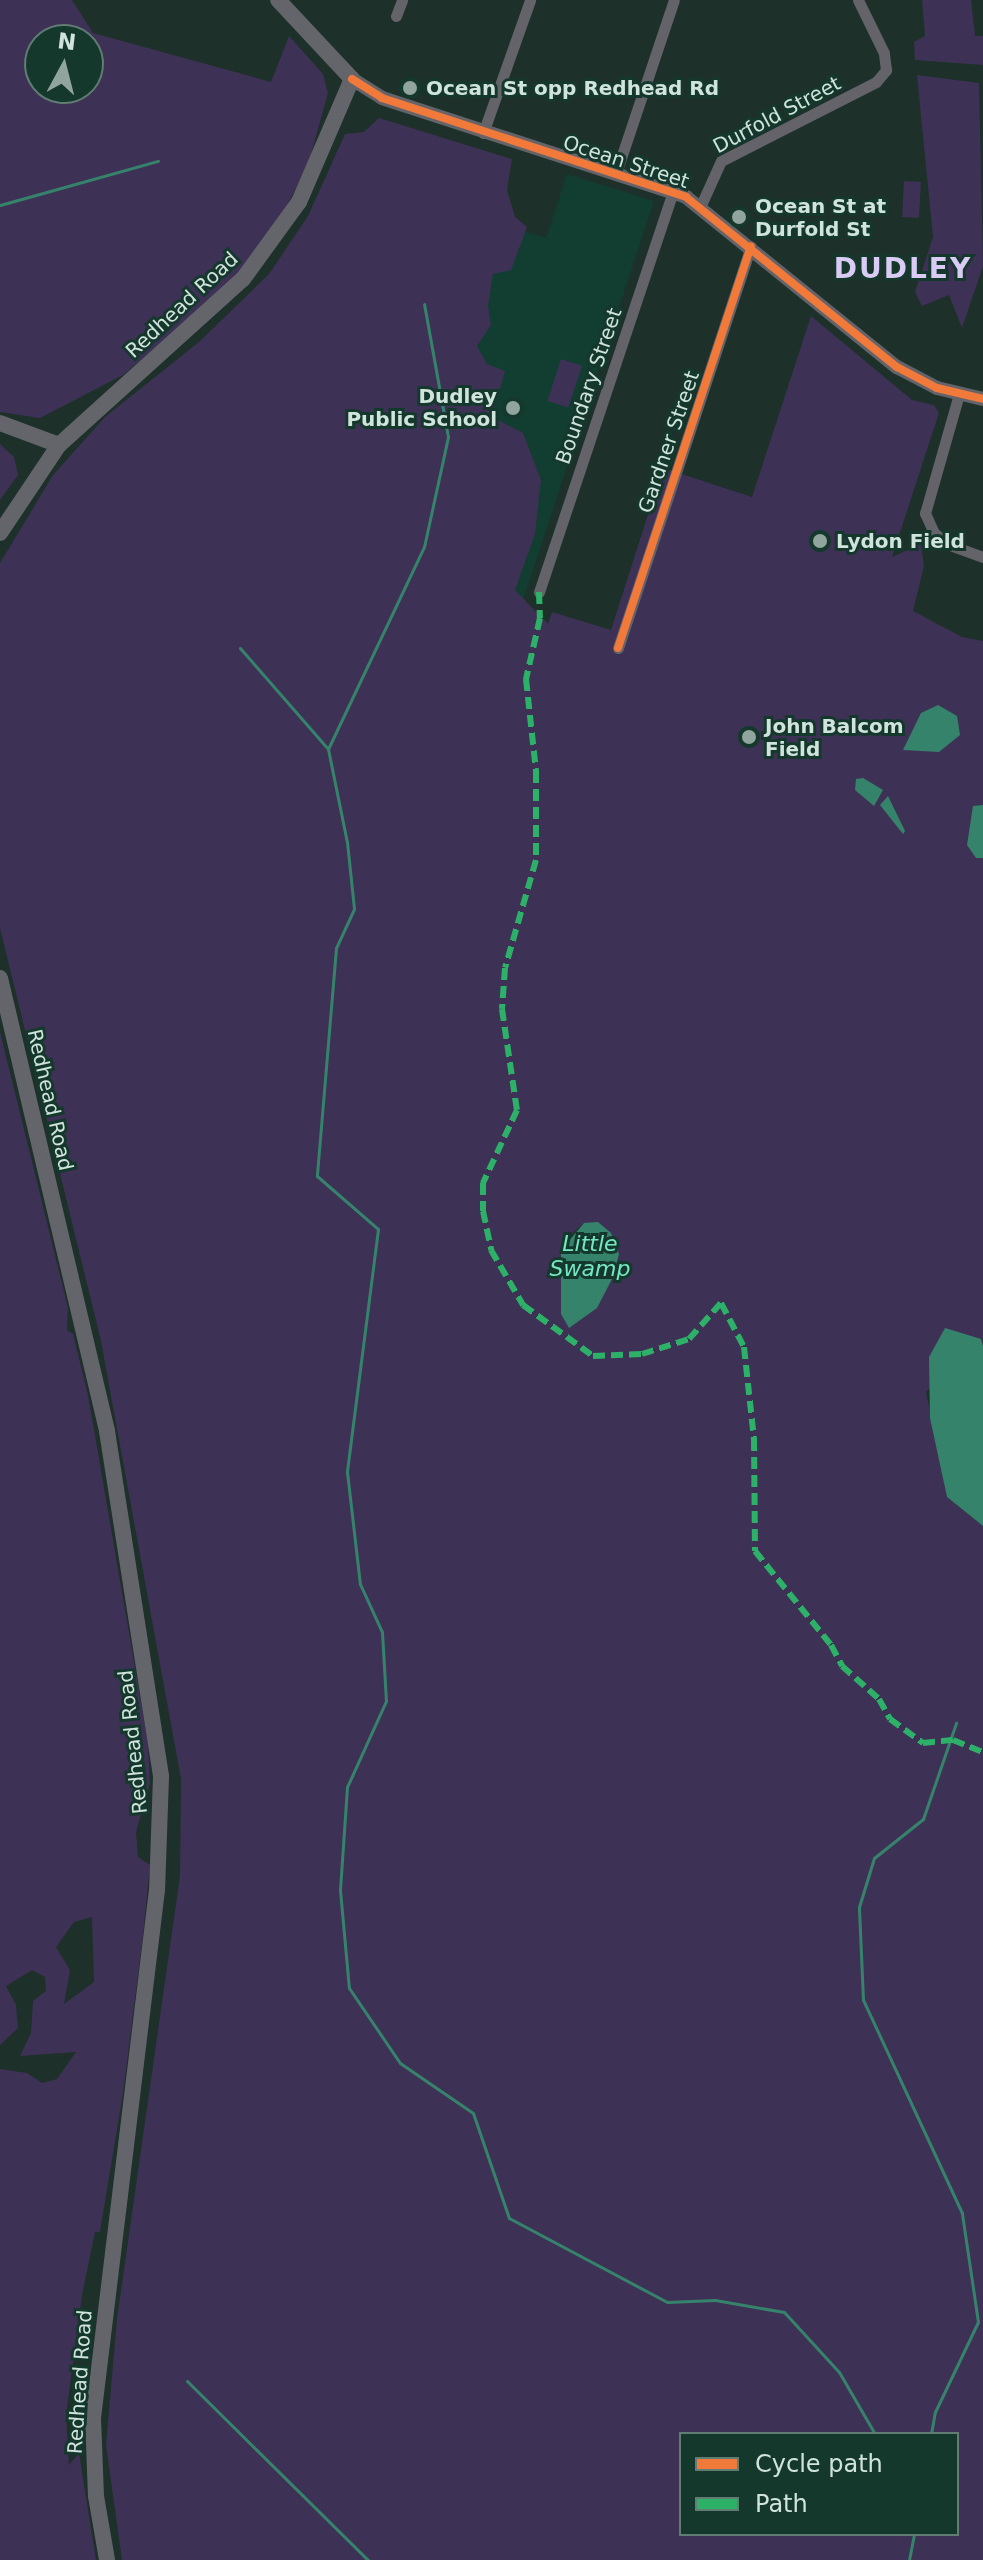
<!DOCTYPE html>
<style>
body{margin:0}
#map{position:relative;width:983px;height:2560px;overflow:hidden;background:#1d302a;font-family:"DejaVu Sans",sans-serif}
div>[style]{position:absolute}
.built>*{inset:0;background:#123d31}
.green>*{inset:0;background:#3e3156;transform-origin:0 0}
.water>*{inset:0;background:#36836c}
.stream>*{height:3px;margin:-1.5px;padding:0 1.5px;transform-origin:1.5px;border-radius:1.5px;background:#36836c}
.minor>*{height:11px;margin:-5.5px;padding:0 5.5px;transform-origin:5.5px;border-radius:5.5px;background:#636369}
.tertiary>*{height:14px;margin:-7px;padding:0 7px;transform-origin:7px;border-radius:7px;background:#636369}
.secondary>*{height:16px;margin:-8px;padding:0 8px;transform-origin:8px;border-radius:8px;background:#63656b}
.quiet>*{height:6px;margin-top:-3px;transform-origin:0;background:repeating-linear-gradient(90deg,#2db169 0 12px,transparent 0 18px)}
.cycleway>*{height:8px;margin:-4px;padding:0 4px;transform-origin:4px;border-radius:4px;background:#f17a3a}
.dots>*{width:22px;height:22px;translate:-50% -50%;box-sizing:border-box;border:4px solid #15382d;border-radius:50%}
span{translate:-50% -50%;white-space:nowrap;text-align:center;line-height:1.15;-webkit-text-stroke:6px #15382d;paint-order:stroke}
.poi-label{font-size:20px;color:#d0e3dc;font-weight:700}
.left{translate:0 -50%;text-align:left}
.right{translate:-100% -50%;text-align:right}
.street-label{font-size:20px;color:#d0e3dc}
.water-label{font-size:22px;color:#74e8c4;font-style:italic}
.district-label{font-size:28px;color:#dacbf5;font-weight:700;letter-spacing:2px}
.legend{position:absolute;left:679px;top:2432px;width:280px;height:104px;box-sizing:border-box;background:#15382d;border:2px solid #607c73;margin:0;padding:10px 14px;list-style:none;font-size:24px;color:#d0e3dc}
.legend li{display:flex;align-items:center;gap:16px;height:40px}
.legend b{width:40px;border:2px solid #607c73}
.north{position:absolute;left:24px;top:24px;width:80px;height:80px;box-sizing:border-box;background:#15382d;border:2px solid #607c73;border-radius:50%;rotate:7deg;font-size:22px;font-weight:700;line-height:32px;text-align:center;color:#d0e3dc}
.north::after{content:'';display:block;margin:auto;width:28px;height:36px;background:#91a49e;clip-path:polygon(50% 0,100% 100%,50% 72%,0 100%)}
</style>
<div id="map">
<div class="built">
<i style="clip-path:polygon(567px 174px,654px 201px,517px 619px,386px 577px,499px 224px,546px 238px)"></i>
</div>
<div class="green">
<i style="clip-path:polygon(evenodd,0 0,72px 0,93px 33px,271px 82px,289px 36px,323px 74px,328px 93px,308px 165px,279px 221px,241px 275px,123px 375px,40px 418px,0 412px,0 0,40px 40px,88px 40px,88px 88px,40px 88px,40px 40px)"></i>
<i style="clip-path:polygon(922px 0,971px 0,975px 36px,983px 36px,983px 65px,915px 60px,914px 42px,925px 36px)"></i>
<i style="clip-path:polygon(917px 75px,979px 83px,983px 266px,962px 328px,949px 295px,922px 306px,915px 292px,933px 237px)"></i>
<i style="clip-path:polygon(evenodd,379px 118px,512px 159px,507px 190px,515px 217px,527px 227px,511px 270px,493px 274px,488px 306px,491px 325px,477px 346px,487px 364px,505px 371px,492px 417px,523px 433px,541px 480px,535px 534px,515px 590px,548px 624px,552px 612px,611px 630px,663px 468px,752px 497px,811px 316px,912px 400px,934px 405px,939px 413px,892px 557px,921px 544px,924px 566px,913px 611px,962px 637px,983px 641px,983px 1346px,981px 1338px,926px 1392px,947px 1497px,983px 1526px,983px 2560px,122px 2560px,106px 2445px,117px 2319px,180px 1876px,181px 1779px,101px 1341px,0 928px,0 563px,53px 475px,105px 417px,199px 342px,269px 274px,308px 216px,345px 134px,364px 132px,379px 118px,584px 1223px,564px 1322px,564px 1241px,584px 1223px,379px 118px,681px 2434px,957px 2434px,957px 2534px,681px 2534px,681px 2434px)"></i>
<i style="left:904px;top:181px;width:17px;height:36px;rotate:3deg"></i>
<i style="left:561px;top:359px;width:22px;height:44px;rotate:18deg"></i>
<i style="clip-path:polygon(0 444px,14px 457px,18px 475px,0 500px)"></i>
<i style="clip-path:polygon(evenodd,0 1032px,68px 1308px,67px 1330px,73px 1334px,88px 1395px,148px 1743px,150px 1784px,136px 1832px,138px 1857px,150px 1865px,143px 1936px,123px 2093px,100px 2232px,95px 2232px,82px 2295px,66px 2415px,69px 2465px,79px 2453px,96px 2560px,0 2560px,0 2069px,27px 2073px,42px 2083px,57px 2079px,76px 2052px,20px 2056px,31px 2033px,33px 2001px,46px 1991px,45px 1977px,32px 1970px,6px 1986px,16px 2005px,18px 2028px,0 2045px,0 1032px,92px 1917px,94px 1982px,64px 2004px,70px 1970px,56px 1947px,74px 1922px,92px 1917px)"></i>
</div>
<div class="water">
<i style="clip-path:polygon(938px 705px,957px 716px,960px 735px,939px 752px,903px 750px,921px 713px)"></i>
<i style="clip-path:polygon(863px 778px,883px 790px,874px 806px,855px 790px,856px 779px)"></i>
<i style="clip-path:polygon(888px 796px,905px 831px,903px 834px,880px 805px)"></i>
<i style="clip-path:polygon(983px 805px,983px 858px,976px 858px,967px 845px,973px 806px)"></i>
<i style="clip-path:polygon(598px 1222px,611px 1233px,619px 1254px,613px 1277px,597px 1308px,569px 1328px,561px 1314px,561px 1250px,584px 1223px)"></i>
<i style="clip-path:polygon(945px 1328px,981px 1339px,983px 1346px,983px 1526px,947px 1497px,930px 1418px,929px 1357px)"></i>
</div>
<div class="stream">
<i style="left:0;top:205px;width:164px;rotate:-15.6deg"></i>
<i style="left:240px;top:648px;width:134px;rotate:48.9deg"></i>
<i style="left:328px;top:749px;width:95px;rotate:78.5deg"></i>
<i style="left:347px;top:842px;width:67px;rotate:84deg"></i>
<i style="left:354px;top:909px;width:43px;rotate:114.8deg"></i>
<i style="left:336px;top:948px;width:229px;rotate:94.8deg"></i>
<i style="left:317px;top:1176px;width:81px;rotate:41deg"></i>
<i style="left:378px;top:1229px;width:245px;rotate:97.3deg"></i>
<i style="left:347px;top:1472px;width:113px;rotate:83.4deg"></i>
<i style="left:360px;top:1584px;width:53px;rotate:65.4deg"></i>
<i style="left:382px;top:1632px;width:69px;rotate:86.7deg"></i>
<i style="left:386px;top:1701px;width:94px;rotate:114.4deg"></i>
<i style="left:347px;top:1787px;width:103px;rotate:93.9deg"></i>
<i style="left:340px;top:1890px;width:98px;rotate:84.8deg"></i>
<i style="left:349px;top:1988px;width:91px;rotate:55.8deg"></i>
<i style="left:400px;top:2063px;width:88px;rotate:34.4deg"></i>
<i style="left:473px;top:2113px;width:111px;rotate:71.1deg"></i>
<i style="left:509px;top:2218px;width:179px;rotate:28deg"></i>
<i style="left:667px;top:2302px;width:48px;rotate:-2.4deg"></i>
<i style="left:715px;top:2300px;width:70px;rotate:9.9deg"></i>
<i style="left:784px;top:2312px;width:81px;rotate:47.5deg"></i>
<i style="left:839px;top:2372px;width:72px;rotate:59.9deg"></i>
<i style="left:328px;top:749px;width:224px;rotate:-64.6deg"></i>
<i style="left:424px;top:547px;width:113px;rotate:-77.7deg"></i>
<i style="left:448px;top:437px;width:135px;rotate:-100.2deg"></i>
<i style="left:187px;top:2381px;width:255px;rotate:44.7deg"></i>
<i style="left:931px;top:2434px;width:22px;rotate:-80deg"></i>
<i style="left:935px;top:2412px;width:100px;rotate:-64.5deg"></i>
<i style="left:978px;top:2322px;width:110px;rotate:-98.4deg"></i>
<i style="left:962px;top:2213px;width:235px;rotate:-114.9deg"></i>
<i style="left:863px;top:2000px;width:93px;rotate:-92.5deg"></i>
<i style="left:859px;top:1907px;width:51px;rotate:-73deg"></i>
<i style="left:874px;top:1858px;width:63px;rotate:-38.5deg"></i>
<i style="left:923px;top:1819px;width:102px;rotate:-71deg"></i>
<i style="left:909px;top:2560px;width:26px;rotate:-79deg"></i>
</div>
<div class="minor">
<i style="left:396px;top:16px;width:17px;rotate:-69deg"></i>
<i style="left:483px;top:133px;width:141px;rotate:-70.5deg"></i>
<i style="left:616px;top:173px;width:182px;rotate:-71.5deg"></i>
<i style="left:701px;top:205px;width:48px;rotate:-65.6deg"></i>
<i style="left:721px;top:161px;width:174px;rotate:-27deg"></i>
<i style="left:876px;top:82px;width:16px;rotate:-50deg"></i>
<i style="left:886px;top:70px;width:17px;rotate:-97deg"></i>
<i style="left:884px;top:53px;width:59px;rotate:-116.1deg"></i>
<i style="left:959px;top:394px;width:124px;rotate:105.9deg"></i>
<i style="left:925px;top:513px;width:22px;rotate:66deg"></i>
<i style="left:934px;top:533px;width:20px;rotate:37deg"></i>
<i style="left:950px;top:545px;width:35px;rotate:20deg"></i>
<i style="left:539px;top:592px;width:423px;rotate:-71.5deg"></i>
<i style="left:618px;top:648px;width:423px;rotate:-71.7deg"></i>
</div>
<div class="tertiary">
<i style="left:352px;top:79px;width:36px;rotate:32deg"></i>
<i style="left:382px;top:98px;width:320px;rotate:18deg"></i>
<i style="left:686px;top:197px;width:271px;rotate:38.9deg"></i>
<i style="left:897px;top:367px;width:45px;rotate:27.7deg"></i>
<i style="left:937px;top:388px;width:47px;rotate:13.4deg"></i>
</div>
<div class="secondary">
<i style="left:0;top:423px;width:63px;rotate:20.4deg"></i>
<i style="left:0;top:533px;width:106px;rotate:-56.2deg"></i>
<i style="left:59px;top:445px;width:248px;rotate:-42.1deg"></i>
<i style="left:243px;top:279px;width:95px;rotate:-54deg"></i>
<i style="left:299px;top:202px;width:134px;rotate:-66.7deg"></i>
<i style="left:352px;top:79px;width:108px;rotate:-133.1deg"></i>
<i style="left:0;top:978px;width:465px;rotate:76.7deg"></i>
<i style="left:107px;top:1431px;width:350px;rotate:81.1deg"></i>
<i style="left:161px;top:1777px;width:113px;rotate:92deg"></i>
<i style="left:157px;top:1890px;width:532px;rotate:96.91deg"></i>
<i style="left:93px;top:2418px;width:78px;rotate:87.8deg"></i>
<i style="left:96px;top:2496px;width:65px;rotate:80.2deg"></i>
</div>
<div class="quiet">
<i style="left:539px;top:592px;width:26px;rotate:88deg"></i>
<i style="left:540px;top:618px;width:63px;rotate:102.9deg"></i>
<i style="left:526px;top:679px;width:93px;rotate:83.8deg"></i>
<i style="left:536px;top:771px;width:89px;rotate:90deg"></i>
<i style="left:536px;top:860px;width:112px;rotate:106deg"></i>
<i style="left:505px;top:968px;width:41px;rotate:94.2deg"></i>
<i style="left:502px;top:1009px;width:102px;rotate:81.6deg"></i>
<i style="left:517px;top:1110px;width:81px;rotate:115deg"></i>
<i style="left:483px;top:1183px;width:28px;rotate:90deg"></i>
<i style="left:483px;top:1211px;width:40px;rotate:78deg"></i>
<i style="left:491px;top:1250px;width:64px;rotate:59.8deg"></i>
<i style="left:523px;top:1305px;width:87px;rotate:36.1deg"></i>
<i style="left:593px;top:1356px;width:49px;rotate:-2.3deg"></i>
<i style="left:642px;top:1354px;width:49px;rotate:-17.7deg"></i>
<i style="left:689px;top:1339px;width:48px;rotate:-48.4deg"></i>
<i style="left:721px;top:1303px;width:50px;rotate:62.4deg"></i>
<i style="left:744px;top:1347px;width:93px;rotate:83.8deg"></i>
<i style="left:754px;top:1439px;width:112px;rotate:89.5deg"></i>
<i style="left:755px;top:1551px;width:121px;rotate:51deg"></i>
<i style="left:831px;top:1645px;width:24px;rotate:62deg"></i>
<i style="left:842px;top:1666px;width:50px;rotate:41.7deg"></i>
<i style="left:879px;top:1699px;width:23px;rotate:61deg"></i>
<i style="left:890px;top:1719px;width:41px;rotate:36deg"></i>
<i style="left:923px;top:1743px;width:30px;rotate:-6deg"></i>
<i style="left:953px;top:1740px;width:32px;rotate:22deg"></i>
</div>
<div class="cycleway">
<i style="left:352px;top:79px;width:36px;rotate:32deg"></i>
<i style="left:382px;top:98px;width:320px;rotate:18deg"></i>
<i style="left:686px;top:197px;width:271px;rotate:38.9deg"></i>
<i style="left:897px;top:367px;width:45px;rotate:27.7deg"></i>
<i style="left:937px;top:388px;width:47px;rotate:13.4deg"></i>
<i style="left:618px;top:648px;width:423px;rotate:-71.7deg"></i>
</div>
<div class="dots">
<i style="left:410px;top:88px;background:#91a49e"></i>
<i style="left:739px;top:217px;background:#91a49e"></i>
<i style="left:513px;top:408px;background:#91a49e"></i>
<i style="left:820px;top:541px;background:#91a49e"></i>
<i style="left:749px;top:737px;background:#91a49e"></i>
</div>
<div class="poi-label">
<span class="left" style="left:426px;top:88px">Ocean St opp Redhead Rd</span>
<span class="left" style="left:755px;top:218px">Ocean St at<br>Durfold St</span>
<span class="right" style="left:497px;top:408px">Dudley<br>Public School</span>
<span class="left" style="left:836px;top:541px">Lydon Field</span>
<span class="left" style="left:765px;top:738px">John Balcom<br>Field</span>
</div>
<div class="street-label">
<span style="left:777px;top:115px;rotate:-28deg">Durfold Street</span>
<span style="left:626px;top:162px;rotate:18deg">Ocean Street</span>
<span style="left:182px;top:305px;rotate:-43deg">Redhead Road</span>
<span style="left:589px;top:386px;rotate:-71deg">Boundary Street</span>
<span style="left:669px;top:442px;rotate:-71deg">Gardner Street</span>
<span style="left:50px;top:1100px;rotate:77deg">Redhead Road</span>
<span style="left:133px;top:1742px;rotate:-96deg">Redhead Road</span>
<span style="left:80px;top:2382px;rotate:-86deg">Redhead Road</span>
</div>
<div class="water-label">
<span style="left:590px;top:1256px">Little<br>Swamp</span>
</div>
<div class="district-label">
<span style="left:903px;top:269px">DUDLEY</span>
</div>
<ul class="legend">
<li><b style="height:10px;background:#f17a3a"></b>Cycle path</li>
<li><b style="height:10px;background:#2db169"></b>Path</li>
</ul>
<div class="north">N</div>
</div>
